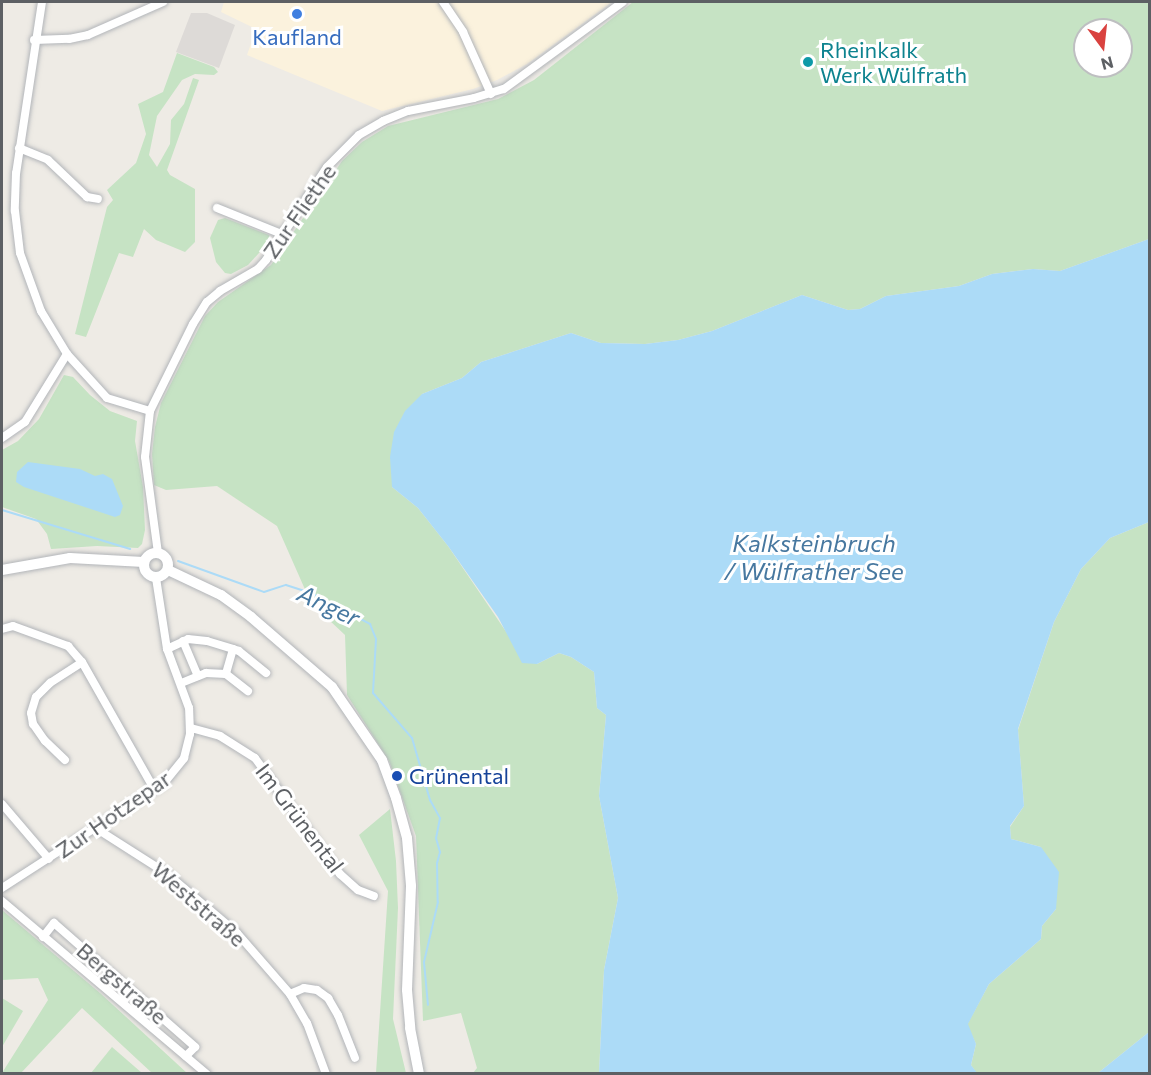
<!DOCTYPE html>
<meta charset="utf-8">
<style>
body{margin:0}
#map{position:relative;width:1151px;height:1075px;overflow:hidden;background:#eeebe5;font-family:Commissioner,sans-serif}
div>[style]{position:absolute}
.commercial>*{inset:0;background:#fbf2dd}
.industrial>*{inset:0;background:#dddad7}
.green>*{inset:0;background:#c6e3c4}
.water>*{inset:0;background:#acdbf7}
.stream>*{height:2px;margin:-1px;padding:0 1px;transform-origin:1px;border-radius:1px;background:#acdbf7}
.roads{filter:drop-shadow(0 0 2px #b2b5b9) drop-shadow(0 0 2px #b2b5b9)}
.street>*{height:8px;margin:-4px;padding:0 4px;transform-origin:4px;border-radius:4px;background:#fff}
.secondary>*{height:10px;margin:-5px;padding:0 5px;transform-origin:5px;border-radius:5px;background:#fff}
.secondary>.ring{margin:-5px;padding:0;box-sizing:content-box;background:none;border:10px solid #fff;border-radius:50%}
.dots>*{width:16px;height:16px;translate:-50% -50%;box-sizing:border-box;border:3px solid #fff;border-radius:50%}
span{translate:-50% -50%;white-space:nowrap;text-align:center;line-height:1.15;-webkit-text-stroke:6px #fff;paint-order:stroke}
.shop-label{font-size:22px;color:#366cbe}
.culture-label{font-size:22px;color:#0d838f}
.left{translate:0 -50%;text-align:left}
.street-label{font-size:22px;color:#5d6064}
.transit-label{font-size:22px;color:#164399}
.water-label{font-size:24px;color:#4778a0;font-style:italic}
.frame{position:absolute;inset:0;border:3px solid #5d6064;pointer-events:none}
.north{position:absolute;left:1073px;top:18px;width:60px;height:60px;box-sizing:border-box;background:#fff;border:2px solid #bebfc1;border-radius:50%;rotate:165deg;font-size:16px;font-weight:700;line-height:24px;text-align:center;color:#5d6064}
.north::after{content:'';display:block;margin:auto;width:21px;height:27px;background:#d9423f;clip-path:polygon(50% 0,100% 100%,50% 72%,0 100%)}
</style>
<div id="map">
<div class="commercial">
<i style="clip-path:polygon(224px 2px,612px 2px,527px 64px,497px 80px,473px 89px,382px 111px,247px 55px,256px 29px,221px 12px)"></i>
</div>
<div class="industrial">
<i style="clip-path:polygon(191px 13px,207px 13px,235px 25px,219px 68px,176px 52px)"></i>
</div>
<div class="green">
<i style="clip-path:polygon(evenodd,633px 2px,1149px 2px,1149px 239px,1060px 271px,1033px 269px,992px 274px,959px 286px,886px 296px,860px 309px,848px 310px,802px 295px,712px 331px,678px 340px,645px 344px,601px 343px,571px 333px,481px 362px,462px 378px,422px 394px,392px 487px,418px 508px,448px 546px,511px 639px,537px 664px,559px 653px,571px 657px,594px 672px,597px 708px,606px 715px,599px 796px,618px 898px,604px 970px,599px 1073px,473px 1073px,477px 1068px,461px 1013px,423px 1021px,416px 836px,389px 761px,347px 695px,345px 635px,311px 603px,277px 526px,217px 486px,166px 490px,154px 485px,152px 454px,155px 427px,161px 403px,205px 316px,218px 302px,271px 265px,342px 161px,362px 142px,388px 126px,498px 99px,534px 80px,633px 2px,1085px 30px,1121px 30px,1121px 66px,1085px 66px,1085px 30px)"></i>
<i style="clip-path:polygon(177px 53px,214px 67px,218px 72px,214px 75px,195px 74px,182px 80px,157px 116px,149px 155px,157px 167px,170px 144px,171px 120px,184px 104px,193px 78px,199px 80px,167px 170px,170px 175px,195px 189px,195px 242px,185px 252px,156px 240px,144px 229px,133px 257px,119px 253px,86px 337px,75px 334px,107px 207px,113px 200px,107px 190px,136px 163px,146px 134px,138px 104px,163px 92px)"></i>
<i style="clip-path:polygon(225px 218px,269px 235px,271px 240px,248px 265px,231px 274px,225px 273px,216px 262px,210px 238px,218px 220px)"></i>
<i style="clip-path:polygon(64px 375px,73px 377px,90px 395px,110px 411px,137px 421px,135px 441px,143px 487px,145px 530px,142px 544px,138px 548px,97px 546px,51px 549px,47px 534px,36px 519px,2px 507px,2px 450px,18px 441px,39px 419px)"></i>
<i style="clip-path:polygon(1149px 522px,1149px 1032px,1098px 1073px,977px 1074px,971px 1065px,976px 1044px,967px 1025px,989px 984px,1041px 939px,1042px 926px,1056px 909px,1041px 847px,1011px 839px,1010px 827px,1024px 806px,1018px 730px,1054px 622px,1081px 569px,1110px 538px)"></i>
<i style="clip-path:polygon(390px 809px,396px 861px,398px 908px,393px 1019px,406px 1073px,376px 1073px,388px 891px,359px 835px)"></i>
<i style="clip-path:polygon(2px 910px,100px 993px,187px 1073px,152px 1073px,82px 1008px,21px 1073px,2px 1073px,48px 1000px,38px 978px,2px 980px)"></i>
<i style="clip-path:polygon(2px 998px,23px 1011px,2px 1047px)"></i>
<i style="clip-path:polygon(112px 1047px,142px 1073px,91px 1073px)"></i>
</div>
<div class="water">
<i style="clip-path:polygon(1149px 239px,1149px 522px,1110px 538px,1081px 569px,1054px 622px,1018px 729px,1024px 806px,1010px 826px,1011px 839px,1041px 847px,1059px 872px,1056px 909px,1042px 926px,1041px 939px,989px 984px,968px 1024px,976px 1044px,971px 1065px,977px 1073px,599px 1073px,604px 970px,618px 898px,599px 796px,606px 715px,597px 708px,594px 672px,571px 657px,559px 653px,537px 664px,522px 663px,498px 617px,448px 546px,418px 508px,392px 487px,390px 457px,394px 432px,405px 411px,422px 394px,462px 378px,481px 362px,571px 333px,601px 343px,645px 344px,678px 340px,712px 331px,802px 295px,848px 310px,860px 309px,886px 296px,959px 286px,992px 274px,1033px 269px,1060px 271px)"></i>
<i style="clip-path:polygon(28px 462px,80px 469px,95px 476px,103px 474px,112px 479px,123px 506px,120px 515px,115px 517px,24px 487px,16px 482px,17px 472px)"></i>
<i style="clip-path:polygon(1149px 1032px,1149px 1073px,1098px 1073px)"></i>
</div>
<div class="stream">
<i style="left:2px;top:510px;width:134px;rotate:16.9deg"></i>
<i style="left:178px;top:561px;width:91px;rotate:19.8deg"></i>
<i style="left:264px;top:592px;width:23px;rotate:-18deg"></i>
<i style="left:286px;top:585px;width:26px;rotate:18deg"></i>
<i style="left:311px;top:593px;width:67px;rotate:27.7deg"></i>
<i style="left:370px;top:624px;width:16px;rotate:68deg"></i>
<i style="left:376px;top:639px;width:54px;rotate:93.2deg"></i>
<i style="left:373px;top:693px;width:60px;rotate:49.1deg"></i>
<i style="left:412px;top:738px;width:65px;rotate:73.8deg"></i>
<i style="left:430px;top:800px;width:21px;rotate:61deg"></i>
<i style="left:440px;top:818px;width:20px;rotate:101deg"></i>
<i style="left:436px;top:838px;width:15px;rotate:74deg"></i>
<i style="left:440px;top:852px;width:11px;rotate:105deg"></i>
<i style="left:437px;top:863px;width:39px;rotate:89deg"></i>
<i style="left:438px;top:902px;width:62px;rotate:103.1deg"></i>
<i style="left:424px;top:962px;width:43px;rotate:84.7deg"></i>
</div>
<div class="roads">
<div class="street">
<i style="left:42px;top:2px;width:173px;rotate:98.6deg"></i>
<i style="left:16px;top:173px;width:38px;rotate:92deg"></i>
<i style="left:15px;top:211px;width:42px;rotate:83.2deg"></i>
<i style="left:20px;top:253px;width:62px;rotate:70.1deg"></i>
<i style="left:41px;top:311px;width:50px;rotate:58.8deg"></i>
<i style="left:67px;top:354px;width:59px;rotate:47.7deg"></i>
<i style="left:107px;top:398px;width:45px;rotate:16.8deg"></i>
<i style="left:443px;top:2px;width:36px;rotate:56deg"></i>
<i style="left:463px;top:32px;width:68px;rotate:65.7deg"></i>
<i style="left:34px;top:40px;width:35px;rotate:-2deg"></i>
<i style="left:69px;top:39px;width:19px;rotate:-12deg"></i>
<i style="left:88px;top:35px;width:82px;rotate:-23.7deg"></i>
<i style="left:19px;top:148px;width:31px;rotate:22deg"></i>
<i style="left:48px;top:160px;width:54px;rotate:43.5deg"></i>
<i style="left:87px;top:197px;width:11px;rotate:10deg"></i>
<i style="left:217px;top:208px;width:72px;rotate:21.9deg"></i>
<i style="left:2px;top:438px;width:28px;rotate:-35deg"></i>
<i style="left:25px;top:422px;width:80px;rotate:-58.3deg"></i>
<i style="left:158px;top:553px;width:97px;rotate:-97.7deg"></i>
<i style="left:145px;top:457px;width:46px;rotate:-83.8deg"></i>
<i style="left:150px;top:411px;width:97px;rotate:-63.7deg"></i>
<i style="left:193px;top:324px;width:26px;rotate:-58deg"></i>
<i style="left:207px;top:302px;width:17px;rotate:-40deg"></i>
<i style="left:220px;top:291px;width:44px;rotate:-30.1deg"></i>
<i style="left:258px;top:269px;width:12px;rotate:-48deg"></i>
<i style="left:266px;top:260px;width:111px;rotate:-56.7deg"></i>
<i style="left:327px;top:167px;width:45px;rotate:-45deg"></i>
<i style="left:359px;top:135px;width:28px;rotate:-30deg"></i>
<i style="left:383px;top:121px;width:27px;rotate:-22deg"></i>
<i style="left:408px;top:111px;width:67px;rotate:-11.1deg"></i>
<i style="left:474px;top:98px;width:31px;rotate:-17deg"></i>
<i style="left:504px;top:89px;width:147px;rotate:-36.2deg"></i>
<i style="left:2px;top:629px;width:11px;rotate:-15deg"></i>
<i style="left:13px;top:626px;width:59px;rotate:20deg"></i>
<i style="left:68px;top:646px;width:21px;rotate:49deg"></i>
<i style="left:82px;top:662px;width:146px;rotate:60.4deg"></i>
<i style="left:183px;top:641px;width:38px;rotate:67deg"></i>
<i style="left:167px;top:649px;width:23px;rotate:-25deg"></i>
<i style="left:188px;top:639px;width:19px;rotate:6deg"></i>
<i style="left:207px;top:641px;width:27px;rotate:17deg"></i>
<i style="left:233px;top:649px;width:26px;rotate:106deg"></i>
<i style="left:226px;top:674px;width:20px;rotate:-177deg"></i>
<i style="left:206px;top:673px;width:27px;rotate:158deg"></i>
<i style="left:233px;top:649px;width:6px;rotate:18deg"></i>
<i style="left:239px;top:651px;width:35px;rotate:39deg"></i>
<i style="left:226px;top:674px;width:28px;rotate:38deg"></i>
<i style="left:191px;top:728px;width:30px;rotate:15deg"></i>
<i style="left:220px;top:736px;width:41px;rotate:32.2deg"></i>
<i style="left:255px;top:758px;width:144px;rotate:53.8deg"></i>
<i style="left:340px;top:874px;width:24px;rotate:42deg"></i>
<i style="left:358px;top:890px;width:17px;rotate:21deg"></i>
<i style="left:65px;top:760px;width:28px;rotate:-136deg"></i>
<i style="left:45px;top:741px;width:21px;rotate:-125deg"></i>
<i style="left:33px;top:724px;width:11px;rotate:-100deg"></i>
<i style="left:31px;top:713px;width:17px;rotate:-73deg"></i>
<i style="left:36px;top:697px;width:20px;rotate:-45deg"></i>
<i style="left:50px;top:683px;width:38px;rotate:-33deg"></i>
<i style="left:2px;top:804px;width:72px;rotate:49.5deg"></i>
<i style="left:97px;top:829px;width:82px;rotate:32.5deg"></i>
<i style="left:166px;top:873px;width:93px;rotate:40.2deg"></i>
<i style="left:237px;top:933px;width:81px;rotate:49deg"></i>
<i style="left:290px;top:994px;width:34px;rotate:60deg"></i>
<i style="left:307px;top:1023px;width:54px;rotate:69.6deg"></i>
<i style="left:2px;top:888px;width:193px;rotate:-32.9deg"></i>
<i style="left:164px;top:783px;width:32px;rotate:-51deg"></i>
<i style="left:184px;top:758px;width:25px;rotate:-76deg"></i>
<i style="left:190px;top:734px;width:26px;rotate:-92deg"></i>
<i style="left:189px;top:708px;width:63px;rotate:-110.4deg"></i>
<i style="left:167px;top:649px;width:72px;rotate:-98.8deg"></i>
<i style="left:2px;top:901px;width:268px;rotate:40.2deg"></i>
<i style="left:43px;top:937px;width:18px;rotate:-52deg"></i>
<i style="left:54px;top:923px;width:188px;rotate:41.3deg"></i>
<i style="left:195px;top:1047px;width:13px;rotate:135deg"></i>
<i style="left:290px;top:994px;width:15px;rotate:-23deg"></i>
<i style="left:304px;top:988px;width:13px;rotate:9deg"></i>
<i style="left:317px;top:990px;width:14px;rotate:36deg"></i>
<i style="left:328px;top:998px;width:20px;rotate:60deg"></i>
<i style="left:338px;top:1015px;width:46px;rotate:68.4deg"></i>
</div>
<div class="secondary">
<i class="ring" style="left:144px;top:553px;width:14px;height:14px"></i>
<i style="left:2px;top:570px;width:69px;rotate:-10deg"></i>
<i style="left:70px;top:558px;width:74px;rotate:3.1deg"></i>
<i style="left:168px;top:570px;width:59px;rotate:25.3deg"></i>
<i style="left:221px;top:595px;width:37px;rotate:36deg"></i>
<i style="left:251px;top:617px;width:107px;rotate:40.8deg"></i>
<i style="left:332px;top:687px;width:88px;rotate:55.6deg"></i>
<i style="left:382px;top:760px;width:40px;rotate:69.8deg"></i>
<i style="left:396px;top:798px;width:41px;rotate:74.6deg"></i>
<i style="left:407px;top:838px;width:48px;rotate:85.2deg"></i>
<i style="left:411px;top:886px;width:104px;rotate:92.2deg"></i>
<i style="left:407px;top:990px;width:38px;rotate:85deg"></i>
<i style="left:410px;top:1028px;width:47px;rotate:78.9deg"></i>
</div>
</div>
<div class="dots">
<i style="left:297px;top:14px;background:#3f7fe0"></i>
<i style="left:808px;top:62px;background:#0f9aa8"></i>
<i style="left:397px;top:776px;background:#1a4fb4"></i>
</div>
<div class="shop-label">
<span style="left:297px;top:37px">Kaufland</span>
</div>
<div class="culture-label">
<span class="left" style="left:820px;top:62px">Rheinkalk<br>Werk Wülfrath</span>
</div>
<div class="street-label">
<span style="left:299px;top:211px;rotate:-55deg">Zur Fliethe</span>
<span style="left:113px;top:814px;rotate:-35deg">Zur Hotzepar</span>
<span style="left:300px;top:818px;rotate:53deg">Im Grünental</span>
<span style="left:199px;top:904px;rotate:41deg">Weststraße</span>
<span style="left:122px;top:983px;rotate:41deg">Bergstraße</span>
</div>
<div class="transit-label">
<span class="left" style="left:409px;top:776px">Grünental</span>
</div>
<div class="water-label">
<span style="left:814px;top:557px">Kalksteinbruch<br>/ Wülfrather See</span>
<span style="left:329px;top:605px;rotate:25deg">Anger</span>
</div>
<div class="frame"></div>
<div class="north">N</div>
</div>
